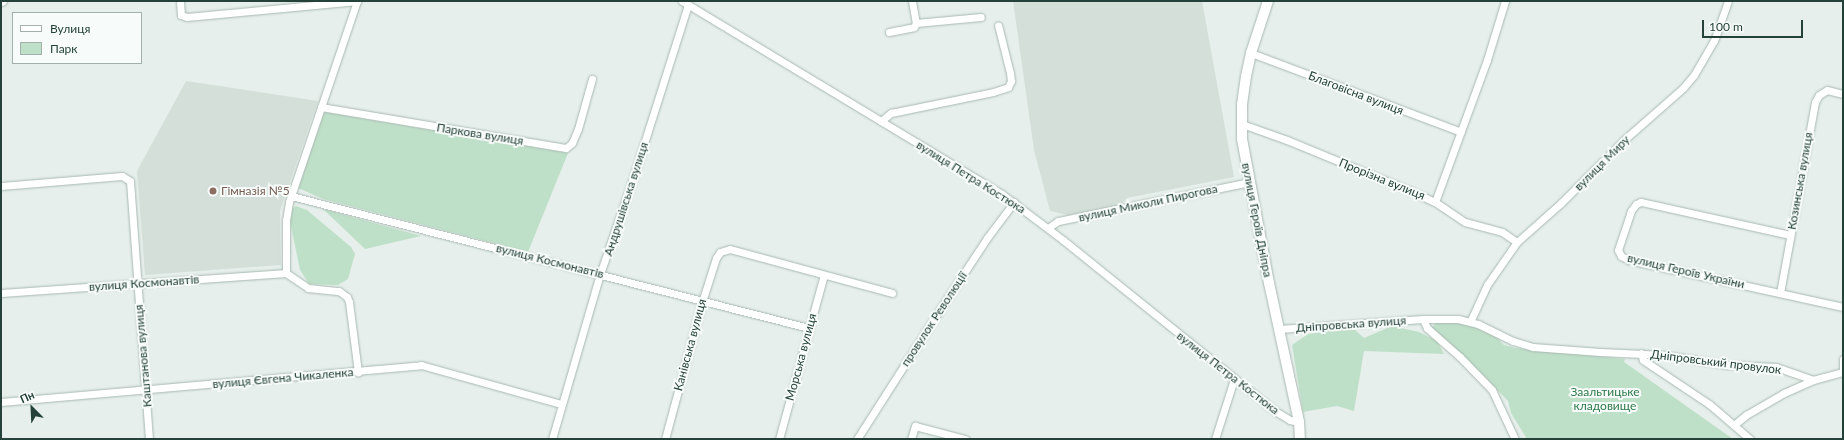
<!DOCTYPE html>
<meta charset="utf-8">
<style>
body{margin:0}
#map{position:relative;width:1844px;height:440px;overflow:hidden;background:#e6efeb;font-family:Lato,sans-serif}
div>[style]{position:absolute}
.built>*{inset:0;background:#d4dfda}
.green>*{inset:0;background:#bfe0c8}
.roads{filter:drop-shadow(0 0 1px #a8b8b2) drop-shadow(0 0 1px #a8b8b2)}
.street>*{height:7px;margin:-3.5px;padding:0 3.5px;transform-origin:3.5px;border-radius:3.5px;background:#fff}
.secondary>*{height:10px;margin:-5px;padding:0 5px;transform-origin:5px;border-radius:5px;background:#fff}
.dots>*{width:11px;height:11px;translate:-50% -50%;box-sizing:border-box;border:2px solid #f7fbf9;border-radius:50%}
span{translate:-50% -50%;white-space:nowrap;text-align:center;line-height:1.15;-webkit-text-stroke:4px #f7fbf9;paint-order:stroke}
.street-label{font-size:12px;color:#24423a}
.education-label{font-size:12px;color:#785e54}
.left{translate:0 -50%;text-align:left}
.park-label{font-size:12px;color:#2d7a4b}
.frame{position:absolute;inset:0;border:2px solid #24423a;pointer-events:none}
.legend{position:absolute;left:12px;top:12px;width:130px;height:52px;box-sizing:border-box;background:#f7fbf9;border:1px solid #a3b1ad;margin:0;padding:5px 7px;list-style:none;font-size:12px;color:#24423a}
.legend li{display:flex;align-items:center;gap:8px;height:20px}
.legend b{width:20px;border:1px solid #a3b1ad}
.north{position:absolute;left:12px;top:388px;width:40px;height:40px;-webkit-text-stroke:3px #f7fbf9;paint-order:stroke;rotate:336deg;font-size:11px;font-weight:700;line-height:16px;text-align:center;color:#24423a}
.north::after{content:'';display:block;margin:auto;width:14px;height:18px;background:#24423a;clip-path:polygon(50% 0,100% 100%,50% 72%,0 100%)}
.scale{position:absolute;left:1702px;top:20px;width:101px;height:18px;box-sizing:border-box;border:2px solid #24423a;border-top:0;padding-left:5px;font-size:12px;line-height:14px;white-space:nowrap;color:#24423a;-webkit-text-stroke:3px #f7fbf9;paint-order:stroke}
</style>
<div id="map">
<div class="built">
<i style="clip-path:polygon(1013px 1px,1202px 1px,1234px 177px,1127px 198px,1119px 207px,1068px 215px,1050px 211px,1034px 150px)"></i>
<i style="clip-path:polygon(186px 81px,318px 101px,280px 211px,281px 265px,145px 275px,137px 171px)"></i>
</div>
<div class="green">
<i style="clip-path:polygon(324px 112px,568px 153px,528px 252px,323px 199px,298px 188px)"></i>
<i style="clip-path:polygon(296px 206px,307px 210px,351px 247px,355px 254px,348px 279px,338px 285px,309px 284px,300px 270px,288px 211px)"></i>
<i style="clip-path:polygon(323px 209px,421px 236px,365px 249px)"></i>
<i style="clip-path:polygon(1436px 323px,1456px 323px,1472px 326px,1496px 337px,1504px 345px,1515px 348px,1625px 359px,1624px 362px,1733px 439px,1527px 439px,1511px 413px,1508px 401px,1478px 370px,1431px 328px)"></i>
<i style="clip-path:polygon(1392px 326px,1419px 332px,1437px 341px,1444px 354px,1364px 351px,1354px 411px,1337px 406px,1303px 412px,1292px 345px,1308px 334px,1354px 329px,1364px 338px)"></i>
</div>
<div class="roads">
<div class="street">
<i style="left:180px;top:1px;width:14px;rotate:86deg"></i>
<i style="left:181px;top:15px;width:6px;rotate:18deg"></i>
<i style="left:187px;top:17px;width:171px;rotate:-5.4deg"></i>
<i style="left:357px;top:1px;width:212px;rotate:108.7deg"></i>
<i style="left:289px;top:202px;width:18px;rotate:99deg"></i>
<i style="left:286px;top:220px;width:53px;rotate:90deg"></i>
<i style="left:286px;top:273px;width:27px;rotate:34deg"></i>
<i style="left:308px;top:288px;width:31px;rotate:6deg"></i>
<i style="left:339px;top:291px;width:10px;rotate:37deg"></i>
<i style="left:347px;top:297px;width:5px;rotate:68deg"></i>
<i style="left:349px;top:302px;width:71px;rotate:82.7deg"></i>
<i style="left:682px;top:1px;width:374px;rotate:31.1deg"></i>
<i style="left:1002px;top:194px;width:76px;rotate:37deg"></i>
<i style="left:1063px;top:240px;width:272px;rotate:38.9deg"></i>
<i style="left:1275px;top:411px;width:17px;rotate:31deg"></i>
<i style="left:1290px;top:420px;width:9px;rotate:13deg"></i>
<i style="left:912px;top:1px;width:22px;rotate:80deg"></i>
<i style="left:889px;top:32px;width:25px;rotate:-11deg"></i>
<i style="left:914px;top:27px;width:4px;rotate:-63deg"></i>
<i style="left:916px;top:23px;width:65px;rotate:-5.3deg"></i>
<i style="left:1251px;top:53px;width:224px;rotate:20.6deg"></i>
<i style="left:321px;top:107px;width:248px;rotate:9.5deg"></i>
<i style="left:566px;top:148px;width:8px;rotate:-40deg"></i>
<i style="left:572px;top:143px;width:15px;rotate:-67deg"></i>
<i style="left:578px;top:129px;width:52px;rotate:-74.4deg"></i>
<i style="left:881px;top:121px;width:13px;rotate:-39deg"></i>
<i style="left:891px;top:113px;width:104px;rotate:-11.6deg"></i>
<i style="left:993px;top:92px;width:16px;rotate:-18deg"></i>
<i style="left:1008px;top:87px;width:7px;rotate:-63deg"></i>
<i style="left:1011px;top:81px;width:8px;rotate:-97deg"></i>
<i style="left:1010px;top:73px;width:49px;rotate:-104deg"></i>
<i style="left:1242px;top:124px;width:48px;rotate:19.6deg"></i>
<i style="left:1287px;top:140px;width:134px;rotate:22.4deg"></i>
<i style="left:1411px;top:191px;width:26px;rotate:25deg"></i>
<i style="left:1435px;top:202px;width:36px;rotate:34deg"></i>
<i style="left:1465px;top:222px;width:38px;rotate:15deg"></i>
<i style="left:1502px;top:232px;width:18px;rotate:34deg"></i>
<i style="left:1px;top:186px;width:121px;rotate:-4.7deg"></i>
<i style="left:122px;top:176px;width:9px;rotate:32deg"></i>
<i style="left:130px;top:181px;width:259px;rotate:85.8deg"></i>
<i style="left:291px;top:196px;width:535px;rotate:14.3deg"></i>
<i style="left:1435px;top:202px;width:151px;rotate:-69.9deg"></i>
<i style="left:1487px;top:60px;width:62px;rotate:-73deg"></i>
<i style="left:1048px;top:228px;width:12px;rotate:-35deg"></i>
<i style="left:1058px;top:221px;width:196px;rotate:-11.5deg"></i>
<i style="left:1790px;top:235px;width:153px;rotate:-167.5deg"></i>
<i style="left:1641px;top:202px;width:5px;rotate:158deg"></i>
<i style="left:1636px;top:204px;width:9px;rotate:126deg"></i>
<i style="left:1631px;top:211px;width:41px;rotate:108.4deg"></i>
<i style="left:1618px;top:250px;width:7px;rotate:63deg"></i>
<i style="left:1621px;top:256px;width:9px;rotate:27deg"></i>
<i style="left:1629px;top:260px;width:219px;rotate:12.4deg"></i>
<i style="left:1px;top:293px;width:286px;rotate:-4deg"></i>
<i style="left:1780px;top:293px;width:194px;rotate:-79.6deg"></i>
<i style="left:1815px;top:102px;width:8px;rotate:-60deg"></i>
<i style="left:1819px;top:95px;width:9px;rotate:-32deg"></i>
<i style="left:1827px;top:90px;width:16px;rotate:14deg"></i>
<i style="left:1423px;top:319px;width:10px;rotate:66deg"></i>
<i style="left:1427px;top:328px;width:44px;rotate:41.3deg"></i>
<i style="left:1460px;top:357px;width:46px;rotate:45.9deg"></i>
<i style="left:1492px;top:390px;width:54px;rotate:64.9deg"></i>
<i style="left:1470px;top:322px;width:41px;rotate:-65.3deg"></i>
<i style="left:1487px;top:285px;width:52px;rotate:-55.1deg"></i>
<i style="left:1517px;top:242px;width:59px;rotate:-41.6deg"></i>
<i style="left:1561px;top:203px;width:91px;rotate:-45deg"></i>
<i style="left:1625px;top:139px;width:77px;rotate:-41.3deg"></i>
<i style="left:1683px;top:88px;width:17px;rotate:-50deg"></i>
<i style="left:1694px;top:75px;width:39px;rotate:-60deg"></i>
<i style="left:1714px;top:41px;width:42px;rotate:-70.7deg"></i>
<i style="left:1279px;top:329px;width:144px;rotate:-4deg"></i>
<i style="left:1423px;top:319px;width:35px"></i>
<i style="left:1458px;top:319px;width:21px;rotate:14deg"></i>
<i style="left:1478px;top:324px;width:39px;rotate:26deg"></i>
<i style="left:1513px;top:341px;width:21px;rotate:17deg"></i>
<i style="left:1533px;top:347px;width:67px;rotate:4.3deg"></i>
<i style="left:1600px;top:352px;width:65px;rotate:2.6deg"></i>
<i style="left:1665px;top:355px;width:64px;rotate:9deg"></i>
<i style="left:1728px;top:365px;width:48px;rotate:2.4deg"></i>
<i style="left:1776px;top:367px;width:39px;rotate:19deg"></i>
<i style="left:1641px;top:353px;width:7px;rotate:74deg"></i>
<i style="left:1643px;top:360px;width:79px;rotate:33.7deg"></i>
<i style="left:1709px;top:404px;width:54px;rotate:40.5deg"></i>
<i style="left:1843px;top:359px;width:12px;rotate:90deg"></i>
<i style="left:1px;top:402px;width:422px;rotate:-5deg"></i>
<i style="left:421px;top:365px;width:145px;rotate:15.6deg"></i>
<i style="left:1734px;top:425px;width:16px;rotate:-40deg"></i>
<i style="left:1746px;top:415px;width:44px;rotate:-30.1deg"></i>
<i style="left:1784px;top:393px;width:32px;rotate:-24deg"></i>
<i style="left:1813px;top:380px;width:31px;rotate:-15deg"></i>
<i style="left:552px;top:439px;width:172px;rotate:-73.8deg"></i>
<i style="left:600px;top:274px;width:105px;rotate:-71deg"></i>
<i style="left:634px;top:175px;width:178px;rotate:-72.4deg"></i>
<i style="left:665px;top:439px;width:142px;rotate:-74.9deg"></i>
<i style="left:702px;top:302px;width:46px;rotate:-72.3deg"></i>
<i style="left:716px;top:258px;width:7px;rotate:-56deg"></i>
<i style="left:720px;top:252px;width:10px;rotate:-17deg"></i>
<i style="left:730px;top:249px;width:168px;rotate:15.2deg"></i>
<i style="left:779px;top:439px;width:170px;rotate:-74.7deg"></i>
<i style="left:857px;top:439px;width:145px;rotate:-57.4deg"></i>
<i style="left:935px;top:317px;width:95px;rotate:-56.6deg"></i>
<i style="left:987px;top:238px;width:45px;rotate:-53.1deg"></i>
<i style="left:911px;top:439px;width:14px;rotate:-73deg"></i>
<i style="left:915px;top:426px;width:52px;rotate:14.6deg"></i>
<i style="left:1215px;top:439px;width:63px;rotate:-72.4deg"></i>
</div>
<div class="secondary">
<i style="left:1px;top:1px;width:1px"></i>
<i style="left:1268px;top:1px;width:55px;rotate:108.1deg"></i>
<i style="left:1251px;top:53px;width:24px;rotate:102deg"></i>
<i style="left:1246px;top:76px;width:29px;rotate:98deg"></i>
<i style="left:1242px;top:105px;width:34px;rotate:90deg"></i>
<i style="left:1242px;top:139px;width:147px;rotate:79.4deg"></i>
<i style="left:1269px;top:283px;width:142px;rotate:77.8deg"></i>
<i style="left:1299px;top:422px;width:17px;rotate:87deg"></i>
</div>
</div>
<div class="dots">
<i style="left:213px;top:191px;background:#8d6e63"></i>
</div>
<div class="street-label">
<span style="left:1356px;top:93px;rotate:21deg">Благовісна вулиця</span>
<span style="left:480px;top:134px;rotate:9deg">Паркова вулиця</span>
<span style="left:1602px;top:163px;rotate:-45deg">вулиця Миру</span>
<span style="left:971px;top:177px;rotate:32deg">вулиця Петра Костюка</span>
<span style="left:1382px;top:179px;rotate:22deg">Прорізна вулиця</span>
<span style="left:1800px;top:181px;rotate:-80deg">Козинська вулиця</span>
<span style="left:626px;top:199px;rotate:-72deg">Андрушівська вулиця</span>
<span style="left:1148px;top:203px;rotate:-12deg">вулиця Миколи Пирогова</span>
<span style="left:1257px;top:220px;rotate:79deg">вулиця Героїв Дніпра</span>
<span style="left:550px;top:261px;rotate:14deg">вулиця Космонавтів</span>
<span style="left:1686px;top:271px;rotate:13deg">вулиця Героїв України</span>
<span style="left:144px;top:283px;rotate:-4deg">вулиця Космонавтів</span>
<span style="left:934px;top:319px;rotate:-57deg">провулок Революції</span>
<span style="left:1351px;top:324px;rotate:-4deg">Дніпровська вулиця</span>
<span style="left:690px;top:345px;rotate:-75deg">Канівська вулиця</span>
<span style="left:143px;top:356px;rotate:-95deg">Каштанова вулиця</span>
<span style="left:801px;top:357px;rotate:-75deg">Морська вулиця</span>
<span style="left:1716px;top:362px;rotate:7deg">Дніпровський провулок</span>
<span style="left:1228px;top:373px;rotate:38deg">вулиця Петра Костюка</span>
<span style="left:283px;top:378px;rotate:-5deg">вулиця Євгена Чикаленка</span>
</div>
<div class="education-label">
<span class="left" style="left:221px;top:191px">Гімназія №5</span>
</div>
<div class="park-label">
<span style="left:1605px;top:399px">Заальтицьке<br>кладовище</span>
</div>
<div class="frame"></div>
<ul class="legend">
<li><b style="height:5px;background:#fff"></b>Вулиця</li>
<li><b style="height:11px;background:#bfe0c8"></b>Парк</li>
</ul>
<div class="north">Пн</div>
<div class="scale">100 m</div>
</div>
